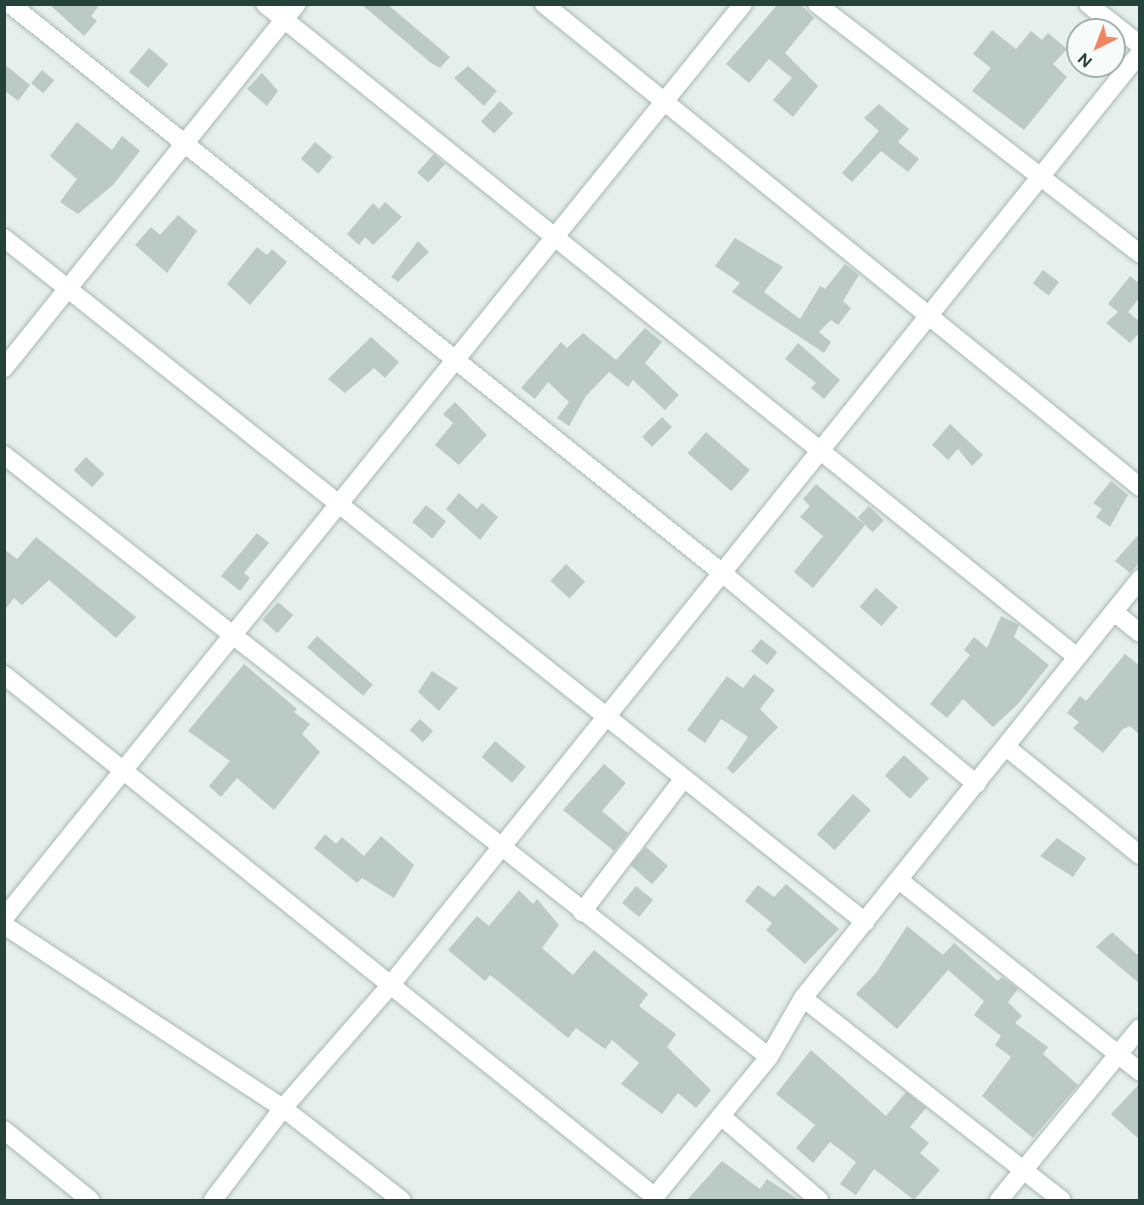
<!DOCTYPE html>
<style>
body{margin:0}
#map{position:relative;width:1144px;height:1205px;overflow:hidden;background:#e6efeb;font-family:Figtree,sans-serif}
div>[style]{position:absolute}
.building>*{inset:0;background:#bbcac4;transform-origin:0 0}
.roads{filter:drop-shadow(0 0 2px #a8b8b2) drop-shadow(0 0 2px #a8b8b2)}
.street>*{height:18px;margin:-9px;padding:0 9px;transform-origin:9px;border-radius:9px;background:#fff}
span{translate:-50% -50%;white-space:nowrap;text-align:center;line-height:1.15;-webkit-text-stroke:4.5px #f7fbf9;paint-order:stroke}
.frame{position:absolute;inset:0;border:6px solid #24423a;pointer-events:none}
.north{position:absolute;left:1066px;top:18px;width:60px;height:60px;box-sizing:border-box;background:#f7fbf9;border:2px solid #a3b1ad;border-radius:50%;rotate:222deg;font-size:16px;font-weight:700;line-height:24px;text-align:center;color:#24423a}
.north::after{content:'';display:block;margin:auto;width:21px;height:27px;background:#f4845f;clip-path:polygon(50% 0,100% 100%,50% 72%,0 100%)}
</style>
<div id="map">
<div class="building">
<i style="clip-path:polygon(49px 4px,100px 4px,91px 16px,97px 21px,84px 36px)"></i>
<i style="clip-path:polygon(361px 4px,387px 4px,450px 57px,440px 68px,431px 63px)"></i>
<i style="clip-path:polygon(778px 4px,800px 4px,814px 18px,785px 53px,818px 86px,793px 117px,773px 100px,792px 78px,769px 59px,749px 83px,726px 64px)"></i>
<i style="clip-path:polygon(992px 30px,1016px 49px,1031px 31px,1042px 40px,1048px 33px,1067px 49px,1053px 64px,1067px 77px,1024px 130px,972px 91px,991px 68px,973px 54px)"></i>
<i style="left:149px;top:48px;width:25px;height:31px;rotate:40deg"></i>
<i style="clip-path:polygon(4px 64px,30px 85px,18px 101px,4px 90px)"></i>
<i style="clip-path:polygon(468px 66px,497px 91px,484px 106px,454px 78px)"></i>
<i style="left:42px;top:70px;width:16px;height:17px;rotate:40deg"></i>
<i style="clip-path:polygon(262px 73px,278px 91px,267px 106px,247px 89px)"></i>
<i style="left:500px;top:101px;width:18px;height:28px;rotate:43deg"></i>
<i style="clip-path:polygon(879px 104px,909px 129px,898px 142px,919px 159px,908px 172px,881px 151px,852px 182px,842px 173px,879px 131px,864px 118px)"></i>
<i style="clip-path:polygon(77px 122px,112px 150px,122px 136px,140px 151px,113px 185px,78px 214px,60px 202px,77px 179px,50px 156px)"></i>
<i style="left:315px;top:142px;width:23px;height:22px;rotate:40deg"></i>
<i style="left:434px;top:154px;width:15px;height:25px;rotate:42deg"></i>
<i style="clip-path:polygon(385px 202px,402px 217px,373px 245px,365px 237px,359px 245px,347px 234px,373px 203px,379px 209px)"></i>
<i style="clip-path:polygon(178px 215px,197px 231px,167px 273px,135px 245px,151px 227px,160px 235px)"></i>
<i style="clip-path:polygon(735px 238px,783px 267px,764px 292px,800px 319px,820px 286px,825px 289px,845px 264px,859px 275px,843px 301px,851px 308px,838px 325px,831px 320px,819px 332px,831px 342px,824px 353px,732px 292px,740px 283px,715px 266px)"></i>
<i style="clip-path:polygon(418px 241px,429px 252px,398px 282px,391px 277px)"></i>
<i style="clip-path:polygon(257px 247px,267px 255px,272px 249px,287px 262px,250px 305px,227px 284px)"></i>
<i style="left:1043px;top:270px;width:20px;height:17px;rotate:37deg"></i>
<i style="clip-path:polygon(1130px 276px,1140px 284px,1140px 297px,1128px 312px,1140px 322px,1140px 332px,1130px 343px,1106px 323px,1118px 312px,1108px 304px)"></i>
<i style="clip-path:polygon(645px 328px,662px 342px,645px 363px,679px 395px,665px 410px,633px 380px,628px 387px,609px 372px,586px 396px,569px 426px,557px 418px,569px 402px,548px 382px,535px 399px,521px 388px,561px 342px,567px 348px,583px 333px,616px 360px)"></i>
<i style="clip-path:polygon(371px 337px,399px 362px,385px 378px,374px 368px,345px 393px,328px 379px)"></i>
<i style="clip-path:polygon(798px 343px,840px 380px,824px 399px,811px 388px,816px 383px,785px 359px)"></i>
<i style="clip-path:polygon(455px 402px,487px 435px,459px 465px,435px 445px,453px 423px,443px 414px)"></i>
<i style="left:662px;top:417px;width:14px;height:28px;rotate:45deg"></i>
<i style="clip-path:polygon(950px 424px,983px 455px,972px 466px,958px 449px,948px 460px,932px 445px)"></i>
<i style="left:706px;top:432px;width:58px;height:28px;rotate:41deg"></i>
<i style="left:86px;top:457px;width:25px;height:18px;rotate:43deg"></i>
<i style="clip-path:polygon(1111px 481px,1128px 495px,1110px 527px,1096px 517px,1102px 509px,1093px 503px)"></i>
<i style="clip-path:polygon(816px 484px,865px 525px,813px 588px,794px 572px,823px 536px,800px 517px,810px 506px,803px 499px)"></i>
<i style="clip-path:polygon(459px 493px,477px 509px,482px 503px,498px 517px,480px 540px,446px 509px)"></i>
<i style="left:426px;top:505px;width:26px;height:22px;rotate:39deg"></i>
<i style="left:869px;top:506px;width:21px;height:16px;rotate:45deg"></i>
<i style="clip-path:polygon(257px 533px,269px 543px,244px 573px,250px 578px,240px 591px,221px 576px)"></i>
<i style="clip-path:polygon(1140px 533px,1140px 562px,1130px 573px,1115px 561px)"></i>
<i style="clip-path:polygon(36px 537px,136px 617px,116px 638px,49px 580px,22px 605px,14px 598px,4px 611px,4px 549px,17px 559px)"></i>
<i style="left:566px;top:564px;width:26px;height:23px;rotate:43deg"></i>
<i style="left:876px;top:588px;width:29px;height:25px;rotate:41deg"></i>
<i style="left:278px;top:602px;width:20px;height:24px;rotate:41deg"></i>
<i style="clip-path:polygon(1001px 616px,1019px 625px,1014px 637px,1049px 665px,1018px 704px,993px 727px,963px 699px,947px 718px,930px 704px,970px 655px,964px 650px,974px 637px,987px 648px)"></i>
<i style="left:317px;top:636px;width:74px;height:15px;rotate:41deg"></i>
<i style="left:761px;top:639px;width:21px;height:16px;rotate:39deg"></i>
<i style="clip-path:polygon(1125px 654px,1140px 666px,1140px 735px,1130px 726px,1123px 729px,1103px 753px,1073px 728px,1079px 722px,1067px 713px,1080px 696px,1086px 701px)"></i>
<i style="clip-path:polygon(244px 664px,297px 709px,294px 712px,310px 724px,302px 734px,320px 752px,274px 810px,237px 778px,221px 797px,209px 786px,230px 761px,188px 731px)"></i>
<i style="clip-path:polygon(432px 671px,458px 688px,439px 711px,418px 692px)"></i>
<i style="clip-path:polygon(754px 674px,775px 690px,760px 709px,778px 727px,733px 774px,727px 768px,748px 737px,721px 719px,705px 743px,687px 730px,727px 676px,743px 688px)"></i>
<i style="left:420px;top:719px;width:18px;height:15px;rotate:43deg"></i>
<i style="left:495px;top:741px;width:40px;height:21px;rotate:40deg"></i>
<i style="left:904px;top:755px;width:34px;height:28px;rotate:43deg"></i>
<i style="clip-path:polygon(604px 764px,626px 783px,602px 811px,628px 833px,614px 851px,563px 810px)"></i>
<i style="left:853px;top:794px;width:24px;height:54px;rotate:42deg"></i>
<i style="clip-path:polygon(325px 834px,336px 844px,342px 837px,364px 856px,381px 836px,414px 865px,394px 898px,362px 878px,357px 883px,314px 848px)"></i>
<i style="clip-path:polygon(1057px 838px,1086px 858px,1073px 877px,1040px 856px)"></i>
<i style="left:646px;top:847px;width:29px;height:24px;rotate:41deg"></i>
<i style="clip-path:polygon(786px 884px,839px 929px,805px 964px,766px 930px,772px 923px,745px 901px,758px 885px,774px 897px)"></i>
<i style="left:636px;top:886px;width:22px;height:22px;rotate:39deg"></i>
<i style="clip-path:polygon(519px 890px,533px 904px,537px 899px,559px 925px,542px 948px,573px 975px,594px 950px,648px 994px,639px 1006px,676px 1034px,667px 1047px,711px 1090px,696px 1108px,678px 1093px,662px 1114px,621px 1084px,639px 1063px,612px 1040px,605px 1049px,576px 1028px,568px 1038px,498px 981px,490px 975px,485px 981px,448px 950px,477px 916px,489px 926px)"></i>
<i style="clip-path:polygon(907px 926px,943px 955px,954px 943px,998px 981px,1002px 977px,1018px 989px,1008px 1002px,1022px 1016px,1015px 1023px,1048px 1047px,1043px 1054px,1078px 1085px,1033px 1138px,982px 1096px,1011px 1057px,995px 1045px,1001px 1036px,974px 1015px,984px 1001px,948px 970px,897px 1029px,856px 994px,876px 973px)"></i>
<i style="clip-path:polygon(1112px 932px,1140px 957px,1140px 984px,1096px 947px)"></i>
<i style="clip-path:polygon(811px 1050px,886px 1116px,906px 1092px,926px 1108px,910px 1127px,929px 1143px,920px 1153px,940px 1170px,914px 1200px,874px 1169px,856px 1195px,840px 1184px,856px 1162px,830px 1142px,813px 1163px,796px 1148px,815px 1125px,776px 1094px)"></i>
<i style="clip-path:polygon(1140px 1083px,1140px 1140px,1111px 1114px)"></i>
<i style="clip-path:polygon(722px 1161px,760px 1189px,767px 1179px,799px 1200px,687px 1200px)"></i>
</div>
<div class="roads">
<div class="street">
<i style="left:10px;top:4px;width:910px;rotate:38.62deg"></i>
<i style="left:721px;top:572px;width:332px;rotate:39.7deg"></i>
<i style="left:265px;top:4px;width:1042px;rotate:38.81deg"></i>
<i style="left:544px;top:4px;width:767px;rotate:39.02deg"></i>
<i style="left:817px;top:4px;width:408px;rotate:37.7deg"></i>
<i style="left:1088px;top:4px;width:66px;rotate:38.3deg"></i>
<i style="left:4px;top:238px;width:1100px;rotate:38.46deg"></i>
<i style="left:4px;top:368px;width:467px;rotate:-51.2deg"></i>
<i style="left:4px;top:455px;width:973px;rotate:38.2deg"></i>
<i style="left:1114px;top:612px;width:33px;rotate:39deg"></i>
<i style="left:4px;top:675px;width:834px;rotate:38.72deg"></i>
<i style="left:1006px;top:747px;width:172px;rotate:38.9deg"></i>
<i style="left:899px;top:880px;width:308px;rotate:38.5deg"></i>
<i style="left:582px;top:912px;width:168px;rotate:-52.7deg"></i>
<i style="left:4px;top:918px;width:1175px;rotate:-51.04deg"></i>
<i style="left:4px;top:925px;width:334px;rotate:33.3deg"></i>
<i style="left:283px;top:1108px;width:150px;rotate:37.9deg"></i>
<i style="left:803px;top:998px;width:328px;rotate:38deg"></i>
<i style="left:721px;top:1116px;width:129px;rotate:40.6deg"></i>
<i style="left:4px;top:1130px;width:111px;rotate:39.1deg"></i>
<i style="left:213px;top:1200px;width:116px;rotate:-52.7deg"></i>
<i style="left:283px;top:1108px;width:161px;rotate:-48.8deg"></i>
<i style="left:389px;top:987px;width:1198px;rotate:-51.2deg"></i>
<i style="left:652px;top:1200px;width:185px;rotate:-50.7deg"></i>
<i style="left:769px;top:1057px;width:68px;rotate:-60deg"></i>
<i style="left:803px;top:998px;width:538px;rotate:-51.19deg"></i>
<i style="left:999px;top:1200px;width:222px;rotate:-50.7deg"></i>
</div>
</div>
<div class="frame"></div>
<div class="north">N</div>
</div>
